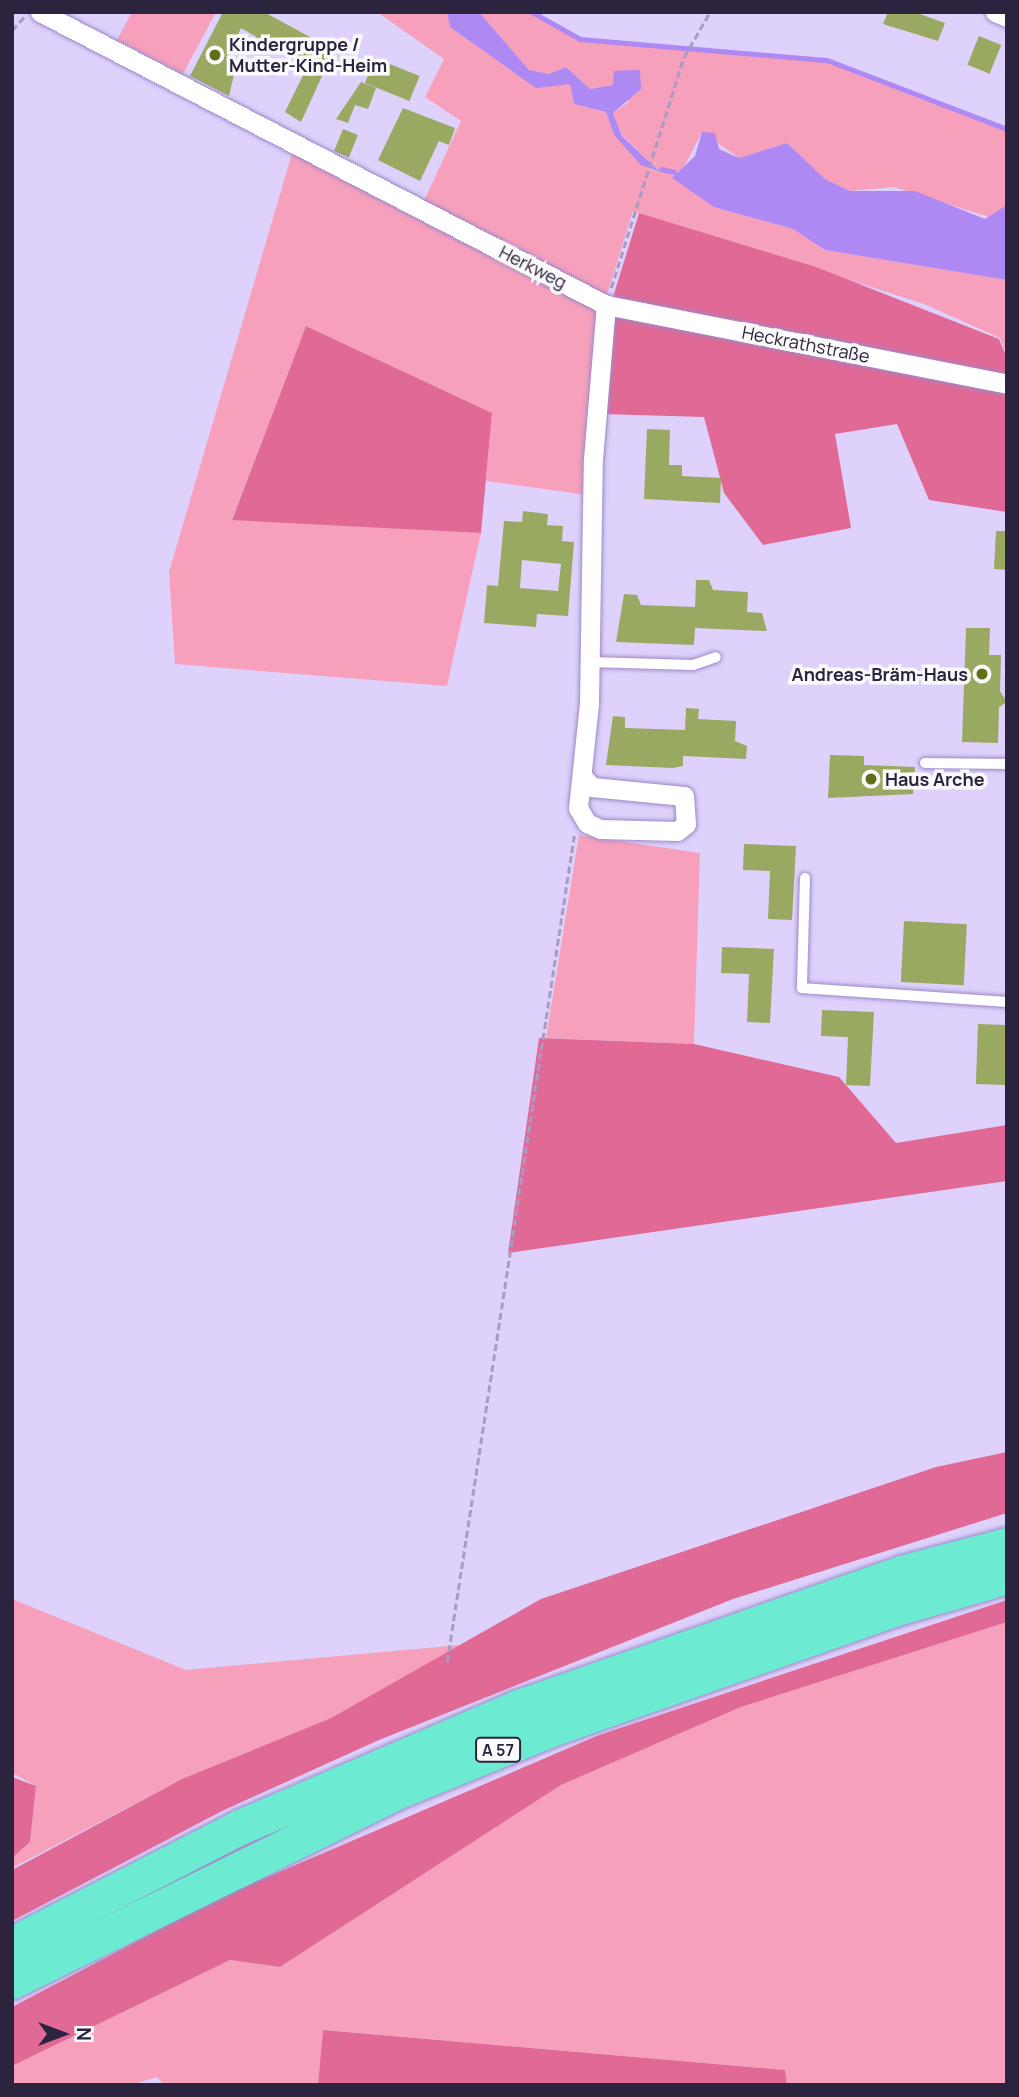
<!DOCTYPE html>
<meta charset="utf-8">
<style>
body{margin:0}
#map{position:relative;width:1019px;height:2097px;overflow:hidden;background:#ded2fc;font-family:Manrope,sans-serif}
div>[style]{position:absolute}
.green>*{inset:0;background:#f6a0bc}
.forest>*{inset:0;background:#e16995}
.water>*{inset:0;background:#ae88f3}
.stream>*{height:5px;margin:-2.5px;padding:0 2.5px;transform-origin:2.5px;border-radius:2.5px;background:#ae88f3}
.building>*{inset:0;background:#99a961;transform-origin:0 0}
.path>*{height:2.5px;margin-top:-1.25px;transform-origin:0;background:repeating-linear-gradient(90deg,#a79cc1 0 7px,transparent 0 10.5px)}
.roads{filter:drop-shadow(0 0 2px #9e89ca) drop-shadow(0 0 2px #9e89ca)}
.lane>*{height:10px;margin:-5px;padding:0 5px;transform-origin:5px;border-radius:5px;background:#fff}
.street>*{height:19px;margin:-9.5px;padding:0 9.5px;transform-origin:9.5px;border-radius:9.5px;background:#fff}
.highway>*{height:35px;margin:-17.5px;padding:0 17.5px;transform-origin:17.5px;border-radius:17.5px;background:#6dead2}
.dots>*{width:19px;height:19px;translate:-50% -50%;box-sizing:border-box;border:4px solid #fafafa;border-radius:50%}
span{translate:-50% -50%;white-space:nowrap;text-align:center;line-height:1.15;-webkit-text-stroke:7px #fafafa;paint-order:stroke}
.shield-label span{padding:2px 5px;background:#fafafa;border:2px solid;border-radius:5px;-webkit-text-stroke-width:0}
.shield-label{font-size:16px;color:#2c233e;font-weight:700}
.poi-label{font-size:18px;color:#2c233e;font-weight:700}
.left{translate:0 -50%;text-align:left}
.right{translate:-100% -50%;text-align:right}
.street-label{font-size:18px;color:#2c233e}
.frame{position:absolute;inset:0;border:14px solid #2c233e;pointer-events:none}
.north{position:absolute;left:28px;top:1999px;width:70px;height:70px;-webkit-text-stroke:5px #fafafa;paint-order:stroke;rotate:90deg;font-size:19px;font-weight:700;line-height:28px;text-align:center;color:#2c233e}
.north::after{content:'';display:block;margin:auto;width:24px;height:32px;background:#2c233e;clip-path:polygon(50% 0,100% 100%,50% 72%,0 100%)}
</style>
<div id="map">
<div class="green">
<i style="clip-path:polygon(132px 12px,216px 12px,183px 74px,117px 40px)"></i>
<i style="clip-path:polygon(377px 12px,447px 12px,450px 27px,536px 87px,562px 80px,570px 84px,574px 104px,606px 112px,614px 135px,651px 170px,660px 172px,622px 135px,613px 113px,629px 102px,613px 85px,590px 89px,566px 67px,549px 74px,529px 70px,479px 12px,528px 12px,580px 41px,827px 58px,1007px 130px,1007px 205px,995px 219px,894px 187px,850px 191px,825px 179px,787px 143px,739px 158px,702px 132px,684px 167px,714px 207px,793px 229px,825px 250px,1007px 280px,1007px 356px,1000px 338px,924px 304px,633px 211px,606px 298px,422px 205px,461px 121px,425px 97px,444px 59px)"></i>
<i style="clip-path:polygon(293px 150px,599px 309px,588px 495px,486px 481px,492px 413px,306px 326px,232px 519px,481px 533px,447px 686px,175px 664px,169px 572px)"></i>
<i style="clip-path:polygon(579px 835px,700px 853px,694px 1044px,546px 1038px)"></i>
<i style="clip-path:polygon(12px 1599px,186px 1670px,460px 1645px,331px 1718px,182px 1779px,12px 1868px,12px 1858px,30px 1842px,36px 1786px,12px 1773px)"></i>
<i style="clip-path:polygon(1007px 1622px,1007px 2085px,787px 2085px,785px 2070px,324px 2030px,318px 2085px,164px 2085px,157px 2077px,131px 2085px,12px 2085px,12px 2066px,230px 1960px,280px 1967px,561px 1785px,741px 1707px)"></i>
</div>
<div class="forest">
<i style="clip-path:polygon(639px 213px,816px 267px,999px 339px,1007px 358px,1007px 512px,929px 500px,897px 424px,835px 434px,851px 528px,763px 545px,724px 493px,704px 417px,602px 414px,609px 310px)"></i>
<i style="clip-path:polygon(306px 326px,492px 413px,481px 533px,232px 520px)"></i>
<i style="clip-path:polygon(539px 1038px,694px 1044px,839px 1077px,896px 1143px,1007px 1125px,1007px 1181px,508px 1253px)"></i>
<i style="clip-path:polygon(1007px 1452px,1007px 1513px,733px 1599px,379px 1740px,222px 1811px,12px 1921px,12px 1870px,182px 1779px,331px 1718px,541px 1599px,936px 1467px)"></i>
<i style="clip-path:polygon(1007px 1600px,1007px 1622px,741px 1707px,561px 1785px,280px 1967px,230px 1960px,12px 2066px,12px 2007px,221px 1897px,599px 1735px)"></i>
<i style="clip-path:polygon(12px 1777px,36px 1786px,30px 1842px,12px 1858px)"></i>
<i style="clip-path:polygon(323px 2030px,785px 2070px,787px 2085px,318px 2085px)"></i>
</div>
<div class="water">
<i style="clip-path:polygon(447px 12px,479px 12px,529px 70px,549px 74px,566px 67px,590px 89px,613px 85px,614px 71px,640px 70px,641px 89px,613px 113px,622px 136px,660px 172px,641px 165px,614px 135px,606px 112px,574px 104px,570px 84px,536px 88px,450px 27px)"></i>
<i style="clip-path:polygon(702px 132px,715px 133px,719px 149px,739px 158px,787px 143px,825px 179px,850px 191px,915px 191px,985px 219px,1007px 205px,1007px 280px,825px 250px,793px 229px,714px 207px,672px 178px,695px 156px)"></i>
</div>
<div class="stream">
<i style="left:532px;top:12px;width:55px;rotate:29.4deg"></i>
<i style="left:580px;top:39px;width:248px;rotate:4.9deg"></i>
<i style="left:827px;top:60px;width:193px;rotate:21deg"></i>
<i style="left:661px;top:169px;width:13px;rotate:13deg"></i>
</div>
<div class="building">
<i style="clip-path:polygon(223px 12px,264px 12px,334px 50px,301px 122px,285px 112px,307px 67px,241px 28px,226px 61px,236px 66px,229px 96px,190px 76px)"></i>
<i style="clip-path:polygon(888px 12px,914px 12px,945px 23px,938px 41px,883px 24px)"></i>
<i style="left:979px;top:36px;width:24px;height:31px;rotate:22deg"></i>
<i style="left:375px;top:58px;width:48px;height:27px;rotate:22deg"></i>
<i style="clip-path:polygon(361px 82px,376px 88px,368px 109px,355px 105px,348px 123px,336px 119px)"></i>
<i style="clip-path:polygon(403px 108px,455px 128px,449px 145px,439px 141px,420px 181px,378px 160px)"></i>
<i style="left:343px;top:129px;width:16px;height:24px;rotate:22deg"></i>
<i style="clip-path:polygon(647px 429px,670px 430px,669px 465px,682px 465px,682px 476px,721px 478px,720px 503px,644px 499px)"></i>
<i style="clip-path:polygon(evenodd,523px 511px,548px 514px,547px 525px,563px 526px,562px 541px,574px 542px,568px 616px,537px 614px,536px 627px,484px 623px,487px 585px,498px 586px,504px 521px,522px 522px,523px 511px,522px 560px,561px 564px,558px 591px,520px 588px,522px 560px)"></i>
<i style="clip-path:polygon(996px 531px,1007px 531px,1007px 570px,994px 569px)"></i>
<i style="clip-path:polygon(696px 580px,709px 580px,713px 590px,748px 592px,747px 612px,762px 613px,767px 631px,695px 628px,694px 645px,616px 642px,624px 594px,637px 595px,641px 605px,695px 607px)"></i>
<i style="clip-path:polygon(966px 628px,990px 628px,989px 655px,1001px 655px,1000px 691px,1007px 702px,999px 707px,998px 743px,962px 742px)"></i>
<i style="clip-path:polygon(686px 708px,699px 709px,698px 719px,736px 721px,735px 741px,747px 746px,746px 759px,683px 756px,683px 766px,673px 768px,606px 765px,613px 716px,625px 717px,625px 728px,685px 730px)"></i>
<i style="clip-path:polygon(830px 755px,864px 756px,864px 765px,915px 767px,913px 794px,828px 798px)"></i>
<i style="clip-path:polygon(744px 844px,796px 846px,792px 920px,768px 919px,770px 871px,743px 870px)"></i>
<i style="left:904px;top:921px;width:63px;height:61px;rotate:3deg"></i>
<i style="clip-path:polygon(722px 947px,774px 949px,770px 1023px,747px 1022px,749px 974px,721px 973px)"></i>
<i style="clip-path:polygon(822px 1010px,874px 1012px,870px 1086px,846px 1085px,848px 1037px,821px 1036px)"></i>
<i style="left:978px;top:1024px;width:29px;height:60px;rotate:2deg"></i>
</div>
<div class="path">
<i style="left:12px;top:30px;width:18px;rotate:-47deg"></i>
<i style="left:611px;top:288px;width:242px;rotate:-72.5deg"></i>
<i style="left:684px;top:57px;width:52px;rotate:-60deg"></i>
<i style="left:447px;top:1662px;width:836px;rotate:-81.26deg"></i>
</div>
<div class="roads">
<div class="lane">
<i style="left:590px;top:662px;width:103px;rotate:1.7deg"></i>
<i style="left:693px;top:665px;width:24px;rotate:-19deg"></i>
<i style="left:925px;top:763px;width:82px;rotate:0.7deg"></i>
<i style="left:805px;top:878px;width:110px;rotate:91.6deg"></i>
<i style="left:802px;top:988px;width:205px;rotate:3.9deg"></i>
</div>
<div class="street">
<i style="left:40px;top:12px;width:637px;rotate:27.37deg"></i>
<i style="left:606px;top:305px;width:409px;rotate:11.1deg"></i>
<i style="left:995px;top:12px;width:13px;rotate:23deg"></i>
<i style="left:582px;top:776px;width:15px;rotate:48deg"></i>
<i style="left:592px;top:787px;width:92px;rotate:5.6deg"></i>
<i style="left:684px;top:796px;width:28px;rotate:86deg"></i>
<i style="left:686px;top:824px;width:11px;rotate:142deg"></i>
<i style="left:677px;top:831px;width:77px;rotate:-178.5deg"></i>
<i style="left:600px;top:829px;width:14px;rotate:-155deg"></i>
<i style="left:587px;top:823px;width:17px;rotate:-121deg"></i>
<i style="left:578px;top:808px;width:106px;rotate:-84deg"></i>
<i style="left:589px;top:703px;width:244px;rotate:-89.1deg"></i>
<i style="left:593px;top:459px;width:155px;rotate:-85.2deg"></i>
</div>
<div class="highway">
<i style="left:12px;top:1944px;width:256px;rotate:-27.2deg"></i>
<i style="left:240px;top:1827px;width:304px;rotate:-23.3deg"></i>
<i style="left:519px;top:1707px;width:405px;rotate:-19.3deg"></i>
<i style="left:901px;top:1573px;width:110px;rotate:-14.8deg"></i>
<i style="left:12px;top:1981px;width:428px;rotate:-26.2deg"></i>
<i style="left:396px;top:1792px;width:167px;rotate:-22.1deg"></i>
<i style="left:551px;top:1729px;width:362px;rotate:-19.3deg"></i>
<i style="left:893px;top:1609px;width:119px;rotate:-16.1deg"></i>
</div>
</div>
<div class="dots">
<i style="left:215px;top:55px;background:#606e18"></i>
<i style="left:982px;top:674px;background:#606e18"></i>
<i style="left:871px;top:779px;background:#606e18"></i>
</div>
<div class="shield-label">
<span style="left:498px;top:1750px">A 57</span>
</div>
<div class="poi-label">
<span class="left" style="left:229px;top:55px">Kindergruppe /<br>Mutter-Kind-Heim</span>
<span class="right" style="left:968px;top:674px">Andreas-Bräm-Haus</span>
<span class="left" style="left:885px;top:779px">Haus Arche</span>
</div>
<div class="street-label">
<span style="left:533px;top:267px;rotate:27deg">Herkweg</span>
<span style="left:806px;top:344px;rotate:11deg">Heckrathstraße</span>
</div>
<div class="frame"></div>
<div class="north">N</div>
</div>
